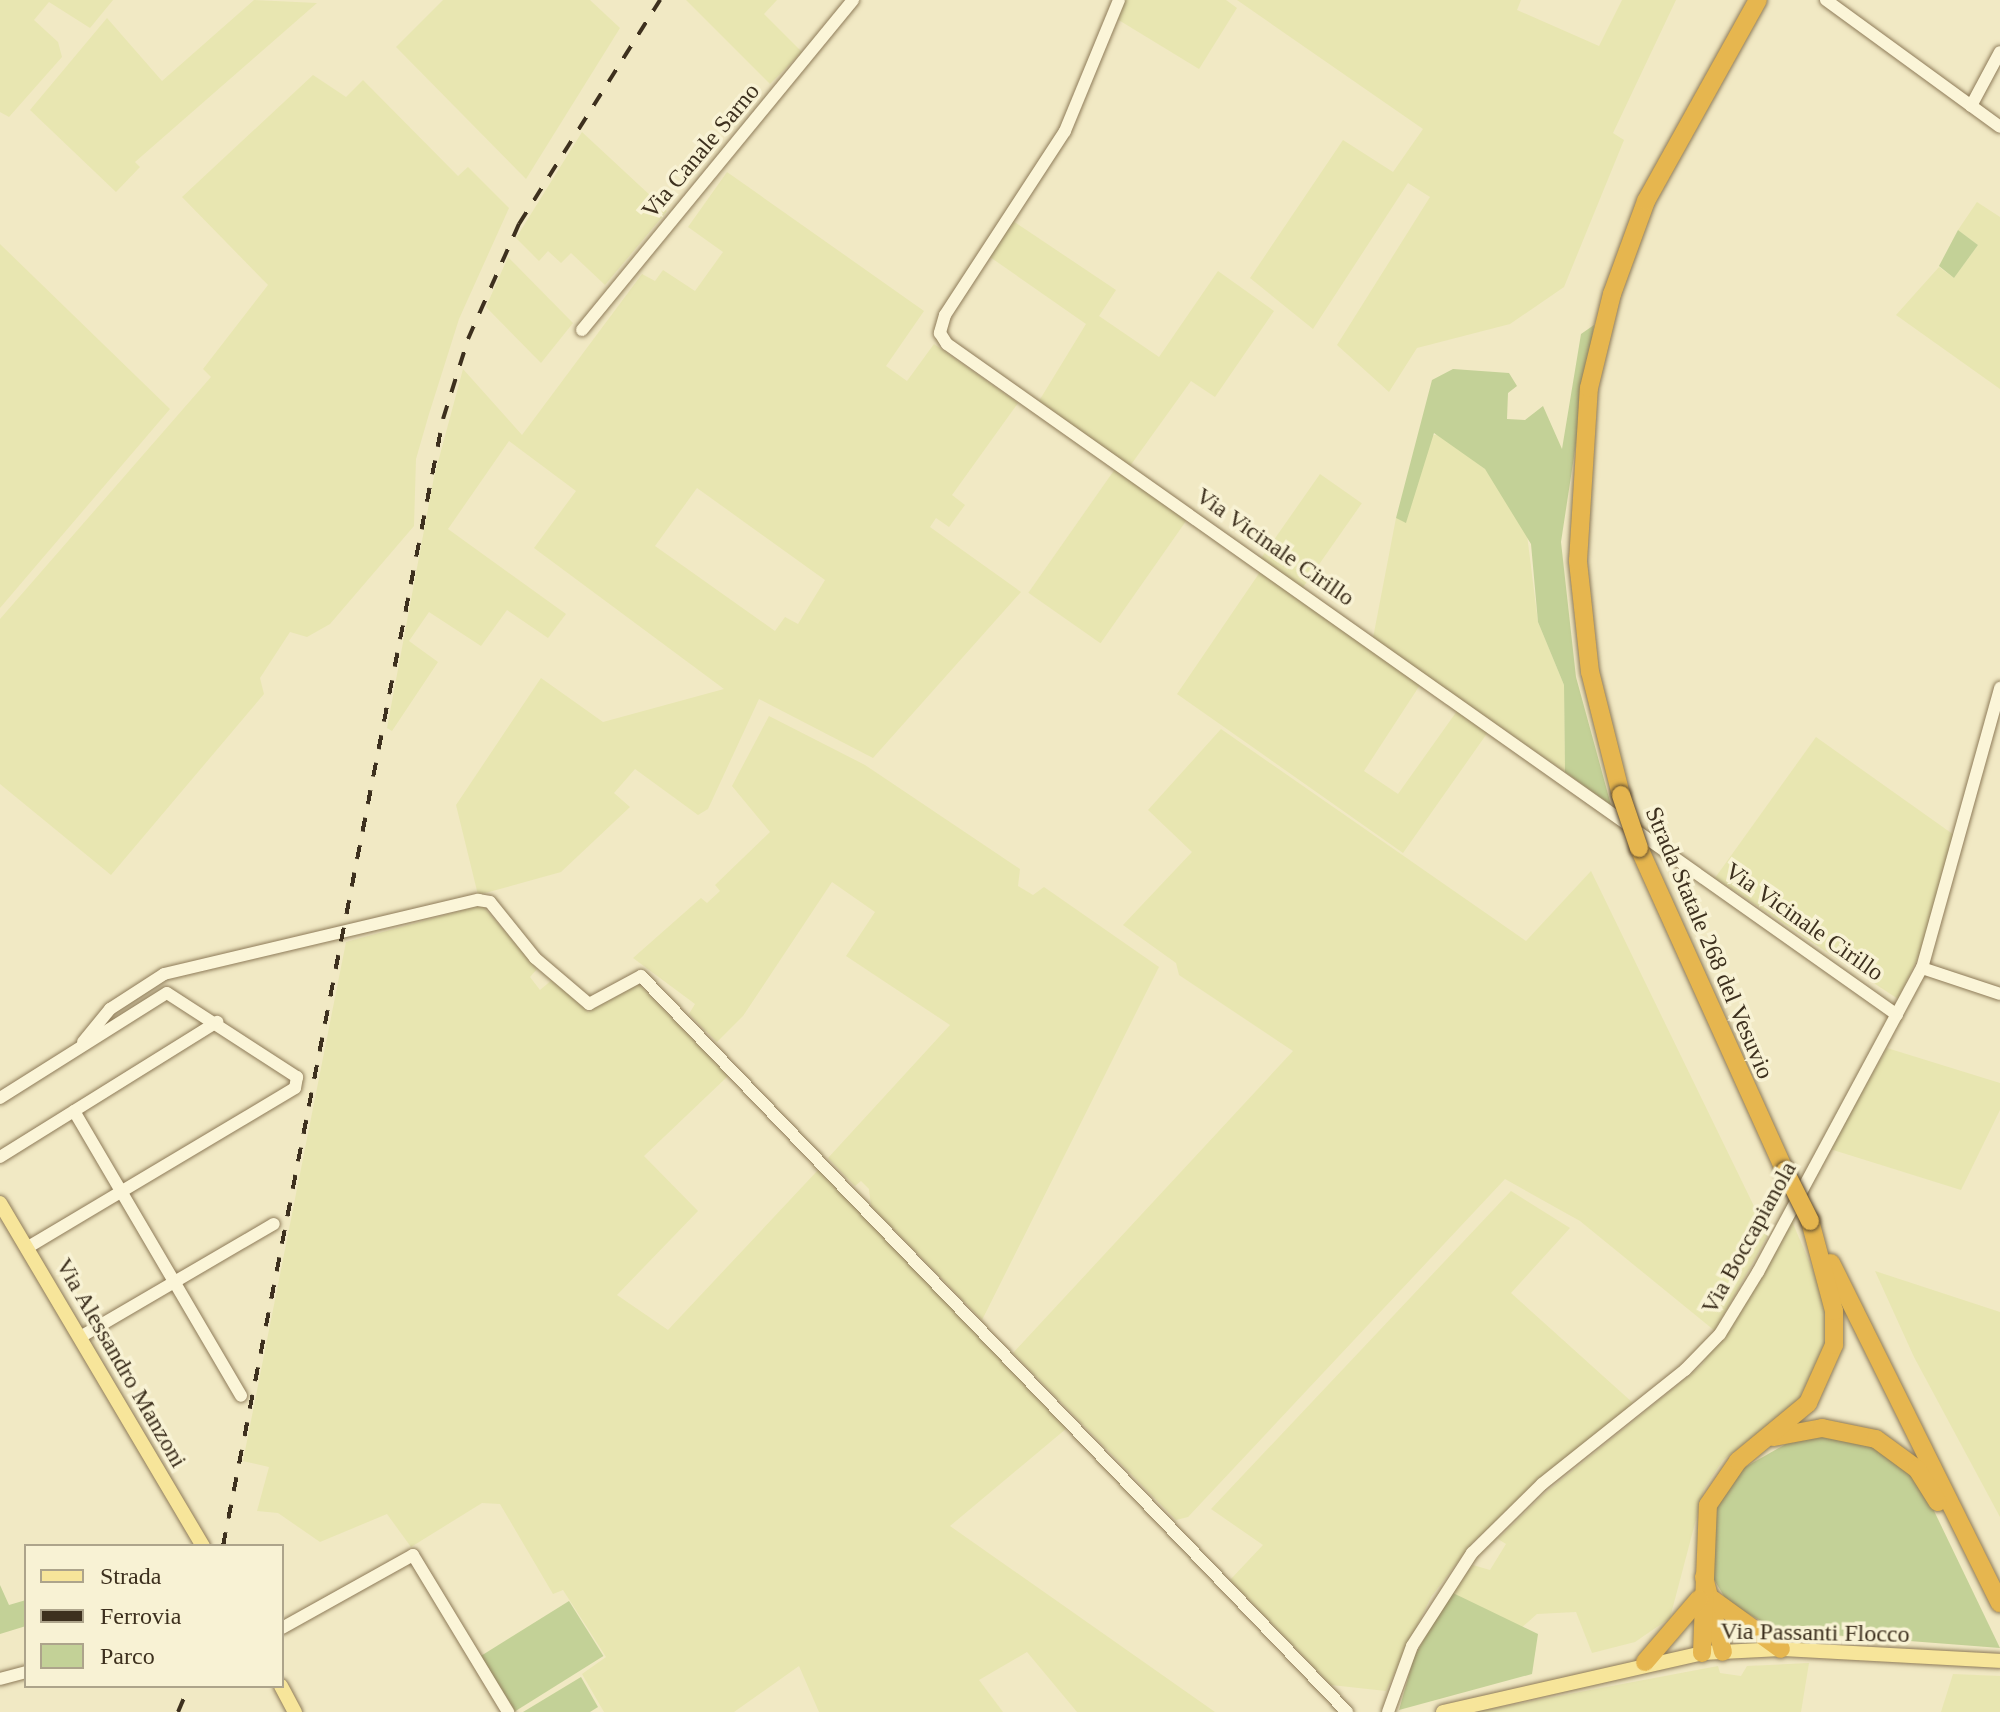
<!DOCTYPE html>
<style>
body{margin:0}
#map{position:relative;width:2000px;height:1712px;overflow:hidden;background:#f1e9c4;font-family:Georgia,serif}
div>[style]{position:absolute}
.farmland>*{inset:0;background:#e8e6b1;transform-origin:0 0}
.green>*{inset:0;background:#c3d197;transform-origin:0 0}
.roads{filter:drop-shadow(0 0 2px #8e7b59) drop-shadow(0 0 2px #8e7b59)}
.minor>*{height:12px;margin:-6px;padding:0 6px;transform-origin:6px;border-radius:6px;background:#fbf5d8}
.major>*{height:14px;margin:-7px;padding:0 7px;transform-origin:7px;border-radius:7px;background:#f7e59a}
.highway>*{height:18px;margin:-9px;padding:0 9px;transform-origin:9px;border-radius:9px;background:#e6b64f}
.rail>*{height:4px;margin-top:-2px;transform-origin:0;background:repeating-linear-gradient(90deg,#3d301e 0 14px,transparent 0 28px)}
.bridges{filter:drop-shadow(0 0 2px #5b482d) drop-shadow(0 0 2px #5b482d)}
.highway-bridge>*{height:18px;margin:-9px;padding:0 9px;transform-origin:9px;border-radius:9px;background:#e6b64f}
span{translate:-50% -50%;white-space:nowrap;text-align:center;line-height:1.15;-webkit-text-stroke:7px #f8f2d4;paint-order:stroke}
.street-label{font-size:24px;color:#3d301e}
.legend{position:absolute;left:24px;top:1544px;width:260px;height:144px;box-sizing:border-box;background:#f8f2d4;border:2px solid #ada48b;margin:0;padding:10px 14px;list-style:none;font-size:24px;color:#3d301e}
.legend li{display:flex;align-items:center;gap:16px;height:40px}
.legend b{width:40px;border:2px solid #ada48b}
</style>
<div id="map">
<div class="farmland">
<i style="clip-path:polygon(0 0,113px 0,90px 28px,49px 2px,34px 20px,58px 42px,62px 57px,9px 117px,0 112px)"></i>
<i style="clip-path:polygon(254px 0,317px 3px,135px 162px,140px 167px,116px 192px,30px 110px,107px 18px,162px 81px)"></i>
<i style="clip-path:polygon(443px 0,590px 0,620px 28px,526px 179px,396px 47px)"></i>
<i style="clip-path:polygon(686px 0,777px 0,764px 14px,802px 52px,770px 84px)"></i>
<i style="clip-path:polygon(1123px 0,1226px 0,1237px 8px,1199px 69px,1117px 19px)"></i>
<i style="clip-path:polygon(1237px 0,1521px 0,1517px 10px,1599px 46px,1622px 0,1676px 0,1613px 133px,1624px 140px,1564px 287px,1510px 324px,1417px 348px,1389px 392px,1337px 345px,1430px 197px,1408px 183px,1313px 329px,1250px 278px,1343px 140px,1393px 172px,1423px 129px)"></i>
<i style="clip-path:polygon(313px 75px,346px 97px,363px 80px,458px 176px,468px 167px,509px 208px,459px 319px,429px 414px,416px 459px,414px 526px,330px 624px,307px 637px,290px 632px,260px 678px,264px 694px,111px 875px,0 784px,0 619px,211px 377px,203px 369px,268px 285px,182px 197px)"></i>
<i style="clip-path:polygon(582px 132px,667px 211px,605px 285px,571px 253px,561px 263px,548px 251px,539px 261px,516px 238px)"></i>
<i style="clip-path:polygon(evenodd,727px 172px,924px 311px,886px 366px,907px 381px,934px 344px,1018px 403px,952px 495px,965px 505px,949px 527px,936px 518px,930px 527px,1021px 592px,873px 758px,759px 699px,708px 809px,698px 815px,635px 769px,614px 793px,630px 807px,561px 872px,478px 895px,456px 805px,541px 678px,603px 722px,724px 689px,534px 548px,576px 491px,509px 441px,448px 529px,566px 614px,548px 638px,507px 610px,481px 646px,429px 612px,409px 641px,438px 662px,392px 731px,387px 728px,434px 477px,463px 369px,522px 435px,642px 274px,655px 281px,663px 270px,695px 291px,723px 252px,688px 227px,727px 172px,697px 488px,825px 580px,798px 624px,785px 617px,775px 631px,655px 546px,697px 488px)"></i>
<i style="clip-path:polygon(1977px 202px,2000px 217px,2000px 389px,1896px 315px,1939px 267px,1954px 278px,1978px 245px,1958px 230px)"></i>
<i style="clip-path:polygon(1013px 221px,1116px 290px,1099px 316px,1159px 357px,1218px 271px,1274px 311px,1215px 397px,1191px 381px,1130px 466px,1039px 401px,1086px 324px,990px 257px)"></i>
<i style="clip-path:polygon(0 244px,170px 409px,0 608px)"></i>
<i style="clip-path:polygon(508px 257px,573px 323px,541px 363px,486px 307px)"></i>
<i style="clip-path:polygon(1439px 434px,1485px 469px,1526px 527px,1538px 622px,1564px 685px,1565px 772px,1373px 638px,1396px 518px,1406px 522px,1430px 436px)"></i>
<i style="left:1115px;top:469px;width:88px;height:151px;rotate:35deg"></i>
<i style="left:1320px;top:474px;width:51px;height:103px;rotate:35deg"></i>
<i style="clip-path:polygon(1260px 572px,1420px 685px,1364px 771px,1398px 794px,1457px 711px,1488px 732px,1403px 853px,1177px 694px)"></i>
<i style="clip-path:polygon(769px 716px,865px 765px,1020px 869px,1018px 886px,1033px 895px,1044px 887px,1159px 967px,982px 1320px,871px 1206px,869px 1189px,861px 1181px,855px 1186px,828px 1158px,950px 1025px,846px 956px,875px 912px,832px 882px,743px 1016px,717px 1042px,689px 1014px,695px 1004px,633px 958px,701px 898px,707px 903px,720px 891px,715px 885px,770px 832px,732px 786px)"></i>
<i style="clip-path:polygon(1221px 729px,1526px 941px,1591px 871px,1768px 1235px,1715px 1331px,1580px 1221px,1505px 1179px,1188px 1517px,1176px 1520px,1013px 1353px,1293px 1051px,1179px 975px,1176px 963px,1123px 925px,1192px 852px,1148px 810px)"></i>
<i style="clip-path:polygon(1816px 737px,1954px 835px,1923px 947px,1898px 999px,1715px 878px)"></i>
<i style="clip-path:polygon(482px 905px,537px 969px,530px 977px,540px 990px,553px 979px,588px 1012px,639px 984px,728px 1076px,644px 1156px,698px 1211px,617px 1295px,668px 1330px,819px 1169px,1067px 1428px,950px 1526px,1215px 1712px,1077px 1712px,1027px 1652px,979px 1680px,1003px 1712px,819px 1712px,799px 1666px,734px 1712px,604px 1712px,582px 1674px,606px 1657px,563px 1590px,553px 1594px,500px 1504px,482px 1503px,411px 1547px,387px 1514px,320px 1542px,278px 1513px,257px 1511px,269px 1467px,243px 1461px,346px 942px)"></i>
<i style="clip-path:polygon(1887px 1048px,2000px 1083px,2000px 1110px,1961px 1190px,1830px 1149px)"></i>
<i style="clip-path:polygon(1511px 1191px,1570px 1228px,1511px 1293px,1633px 1403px,1473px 1542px,1431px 1597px,1386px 1691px,1331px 1685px,1230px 1580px,1263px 1545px,1211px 1509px)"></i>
<i style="clip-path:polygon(1791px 1219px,1824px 1296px,1828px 1340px,1797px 1403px,1723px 1460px,1704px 1489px,1670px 1618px,1635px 1642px,1592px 1653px,1576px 1612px,1537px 1614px,1521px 1628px,1451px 1592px,1473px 1565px,1490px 1570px,1506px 1544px,1498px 1539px,1544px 1494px,1702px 1365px)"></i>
<i style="clip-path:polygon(1875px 1271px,2000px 1312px,2000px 1517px,1914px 1357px)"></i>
<i style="clip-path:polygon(1809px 1663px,1801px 1712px,1474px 1712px,1718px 1666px,1720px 1673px,1741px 1676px,1747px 1666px)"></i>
<i style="clip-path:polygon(1953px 1674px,2000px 1676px,2000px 1712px,1941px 1712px)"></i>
</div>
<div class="green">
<i style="clip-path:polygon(1958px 230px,1978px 245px,1954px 278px,1939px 266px)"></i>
<i style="clip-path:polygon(1594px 325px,1561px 542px,1576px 677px,1611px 805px,1565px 772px,1564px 685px,1538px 622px,1531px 544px,1485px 469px,1434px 433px,1406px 523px,1396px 518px,1432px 380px,1453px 369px,1509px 373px,1517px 386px,1508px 393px,1507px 419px,1525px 420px,1543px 406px,1562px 449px,1581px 334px)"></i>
<i style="clip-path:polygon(1800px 1436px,1857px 1438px,1896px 1458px,1924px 1490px,2000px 1648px,1780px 1631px,1728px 1603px,1712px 1576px,1717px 1506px,1740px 1470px)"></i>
<i style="clip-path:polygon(0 1585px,9px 1605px,26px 1600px,26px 1626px,0 1634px)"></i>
<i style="clip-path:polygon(1451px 1592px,1538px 1634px,1532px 1674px,1399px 1710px,1414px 1657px)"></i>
<i style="left:569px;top:1601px;width:65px;height:104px;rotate:58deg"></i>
<i style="clip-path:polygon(581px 1677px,598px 1707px,590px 1712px,523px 1712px)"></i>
</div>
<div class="roads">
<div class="minor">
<i style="left:1119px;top:0;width:142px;rotate:112.4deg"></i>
<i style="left:1065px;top:131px;width:220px;rotate:123.1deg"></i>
<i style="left:945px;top:315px;width:19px;rotate:106deg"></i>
<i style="left:940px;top:333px;width:13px;rotate:58deg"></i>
<i style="left:947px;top:344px;width:1163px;rotate:35.23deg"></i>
<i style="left:1826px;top:0;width:215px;rotate:36.1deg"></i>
<i style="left:1971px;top:106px;width:61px;rotate:-61.8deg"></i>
<i style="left:582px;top:330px;width:427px;rotate:-50.6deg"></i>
<i style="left:1922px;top:968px;width:82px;rotate:18.4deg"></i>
<i style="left:83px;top:1042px;width:43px;rotate:-50.7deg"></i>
<i style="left:110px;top:1009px;width:64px;rotate:-32.9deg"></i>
<i style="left:164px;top:974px;width:323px;rotate:-13.3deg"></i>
<i style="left:478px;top:900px;width:12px;rotate:9deg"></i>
<i style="left:490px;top:902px;width:72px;rotate:51.2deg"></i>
<i style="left:535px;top:958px;width:71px;rotate:40.4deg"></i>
<i style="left:589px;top:1004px;width:59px;rotate:-28.3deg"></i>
<i style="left:641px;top:976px;width:1020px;rotate:46.19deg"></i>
<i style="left:0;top:1098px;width:197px;rotate:-32.2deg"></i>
<i style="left:167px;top:993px;width:155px;rotate:32.9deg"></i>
<i style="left:297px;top:1077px;width:11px;rotate:100deg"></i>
<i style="left:295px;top:1088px;width:311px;rotate:149.2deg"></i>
<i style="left:74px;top:1111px;width:330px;rotate:59.6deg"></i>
<i style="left:0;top:1157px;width:256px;rotate:-31.9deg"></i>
<i style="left:82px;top:1336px;width:222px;rotate:-30.3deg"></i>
<i style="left:282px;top:1628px;width:150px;rotate:-29.1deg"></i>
<i style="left:413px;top:1555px;width:184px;rotate:58.8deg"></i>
<i style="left:0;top:1679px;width:27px;rotate:-15deg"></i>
<i style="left:1388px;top:1712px;width:70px;rotate:-70deg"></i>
<i style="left:1412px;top:1646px;width:111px;rotate:-57.2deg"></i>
<i style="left:1472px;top:1553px;width:98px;rotate:-44.6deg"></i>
<i style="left:1542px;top:1484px;width:183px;rotate:-38.6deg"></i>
<i style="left:1685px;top:1370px;width:50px;rotate:-45.8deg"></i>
<i style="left:1720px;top:1334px;width:73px;rotate:-58.5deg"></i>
<i style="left:1758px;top:1272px;width:345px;rotate:-61.7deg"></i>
<i style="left:1922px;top:968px;width:291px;rotate:-74.4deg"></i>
</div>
<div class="major">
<i style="left:0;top:1203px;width:399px;rotate:59.4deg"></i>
<i style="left:281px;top:1686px;width:30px;rotate:62deg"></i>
<i style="left:1443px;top:1712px;width:266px;rotate:-12.8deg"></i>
<i style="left:1702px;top:1653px;width:79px;rotate:-2.9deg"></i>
<i style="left:1781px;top:1649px;width:219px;rotate:3.1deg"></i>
</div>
<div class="highway">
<i style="left:1621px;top:795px;width:127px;rotate:-104.1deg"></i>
<i style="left:1590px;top:672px;width:112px;rotate:-96.2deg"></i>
<i style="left:1578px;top:561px;width:173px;rotate:-86.4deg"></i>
<i style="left:1589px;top:388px;width:97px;rotate:-76.3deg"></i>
<i style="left:1612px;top:294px;width:99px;rotate:-69.9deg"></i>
<i style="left:1646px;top:201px;width:230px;rotate:-60.9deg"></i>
<i style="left:1639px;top:848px;width:354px;rotate:65.7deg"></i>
<i style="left:1831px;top:1263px;width:380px;rotate:63.6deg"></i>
<i style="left:1774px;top:1437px;width:49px;rotate:-10.6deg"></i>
<i style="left:1822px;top:1428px;width:55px;rotate:11.5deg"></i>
<i style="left:1876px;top:1439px;width:51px;rotate:36.2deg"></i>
<i style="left:1917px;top:1469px;width:39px;rotate:58deg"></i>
<i style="left:1704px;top:1577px;width:77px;rotate:75.8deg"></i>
<i style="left:1712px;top:1599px;width:85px;rotate:35.9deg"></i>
<i style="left:1702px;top:1653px;width:148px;rotate:-87.7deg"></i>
<i style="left:1708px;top:1505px;width:53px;rotate:-55.7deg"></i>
<i style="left:1738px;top:1461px;width:91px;rotate:-39.6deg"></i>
<i style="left:1808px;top:1403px;width:64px;rotate:-65.9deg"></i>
<i style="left:1834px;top:1345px;width:34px;rotate:-90deg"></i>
<i style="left:1834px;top:1311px;width:93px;rotate:-104.9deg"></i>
<i style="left:1645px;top:1662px;width:83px;rotate:-49.4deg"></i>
</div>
</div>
<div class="rail">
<i style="left:223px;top:1546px;width:1148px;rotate:-78.95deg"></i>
<i style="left:443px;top:419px;width:84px;rotate:-72.6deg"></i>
<i style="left:468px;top:339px;width:126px;rotate:-66.1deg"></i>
<i style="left:519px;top:224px;width:265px;rotate:-57.8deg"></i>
<i style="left:178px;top:1712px;width:28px;rotate:-67deg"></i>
</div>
<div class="bridges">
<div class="highway-bridge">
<i style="left:1621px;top:795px;width:56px;rotate:71.2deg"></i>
<i style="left:1785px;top:1171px;width:56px;rotate:63.4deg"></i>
</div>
</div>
<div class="street-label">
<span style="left:701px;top:151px;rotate:-50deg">Via Canale Sarno</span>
<span style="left:1275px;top:547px;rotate:35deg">Via Vicinale Cirillo</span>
<span style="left:1804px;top:922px;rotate:35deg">Via Vicinale Cirillo</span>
<span style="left:1709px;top:943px;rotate:67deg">Strada Statale 268 del Vesuvio</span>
<span style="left:1749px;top:1238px;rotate:-61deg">Via Boccapianola</span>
<span style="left:121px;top:1363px;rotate:60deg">Via Alessandro Manzoni</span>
<span style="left:1815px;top:1633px;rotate:1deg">Via Passanti Flocco</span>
</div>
<ul class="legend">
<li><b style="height:10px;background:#f7e59a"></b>Strada</li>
<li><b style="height:10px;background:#3d301e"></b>Ferrovia</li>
<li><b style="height:22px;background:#c3d197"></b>Parco</li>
</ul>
</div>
